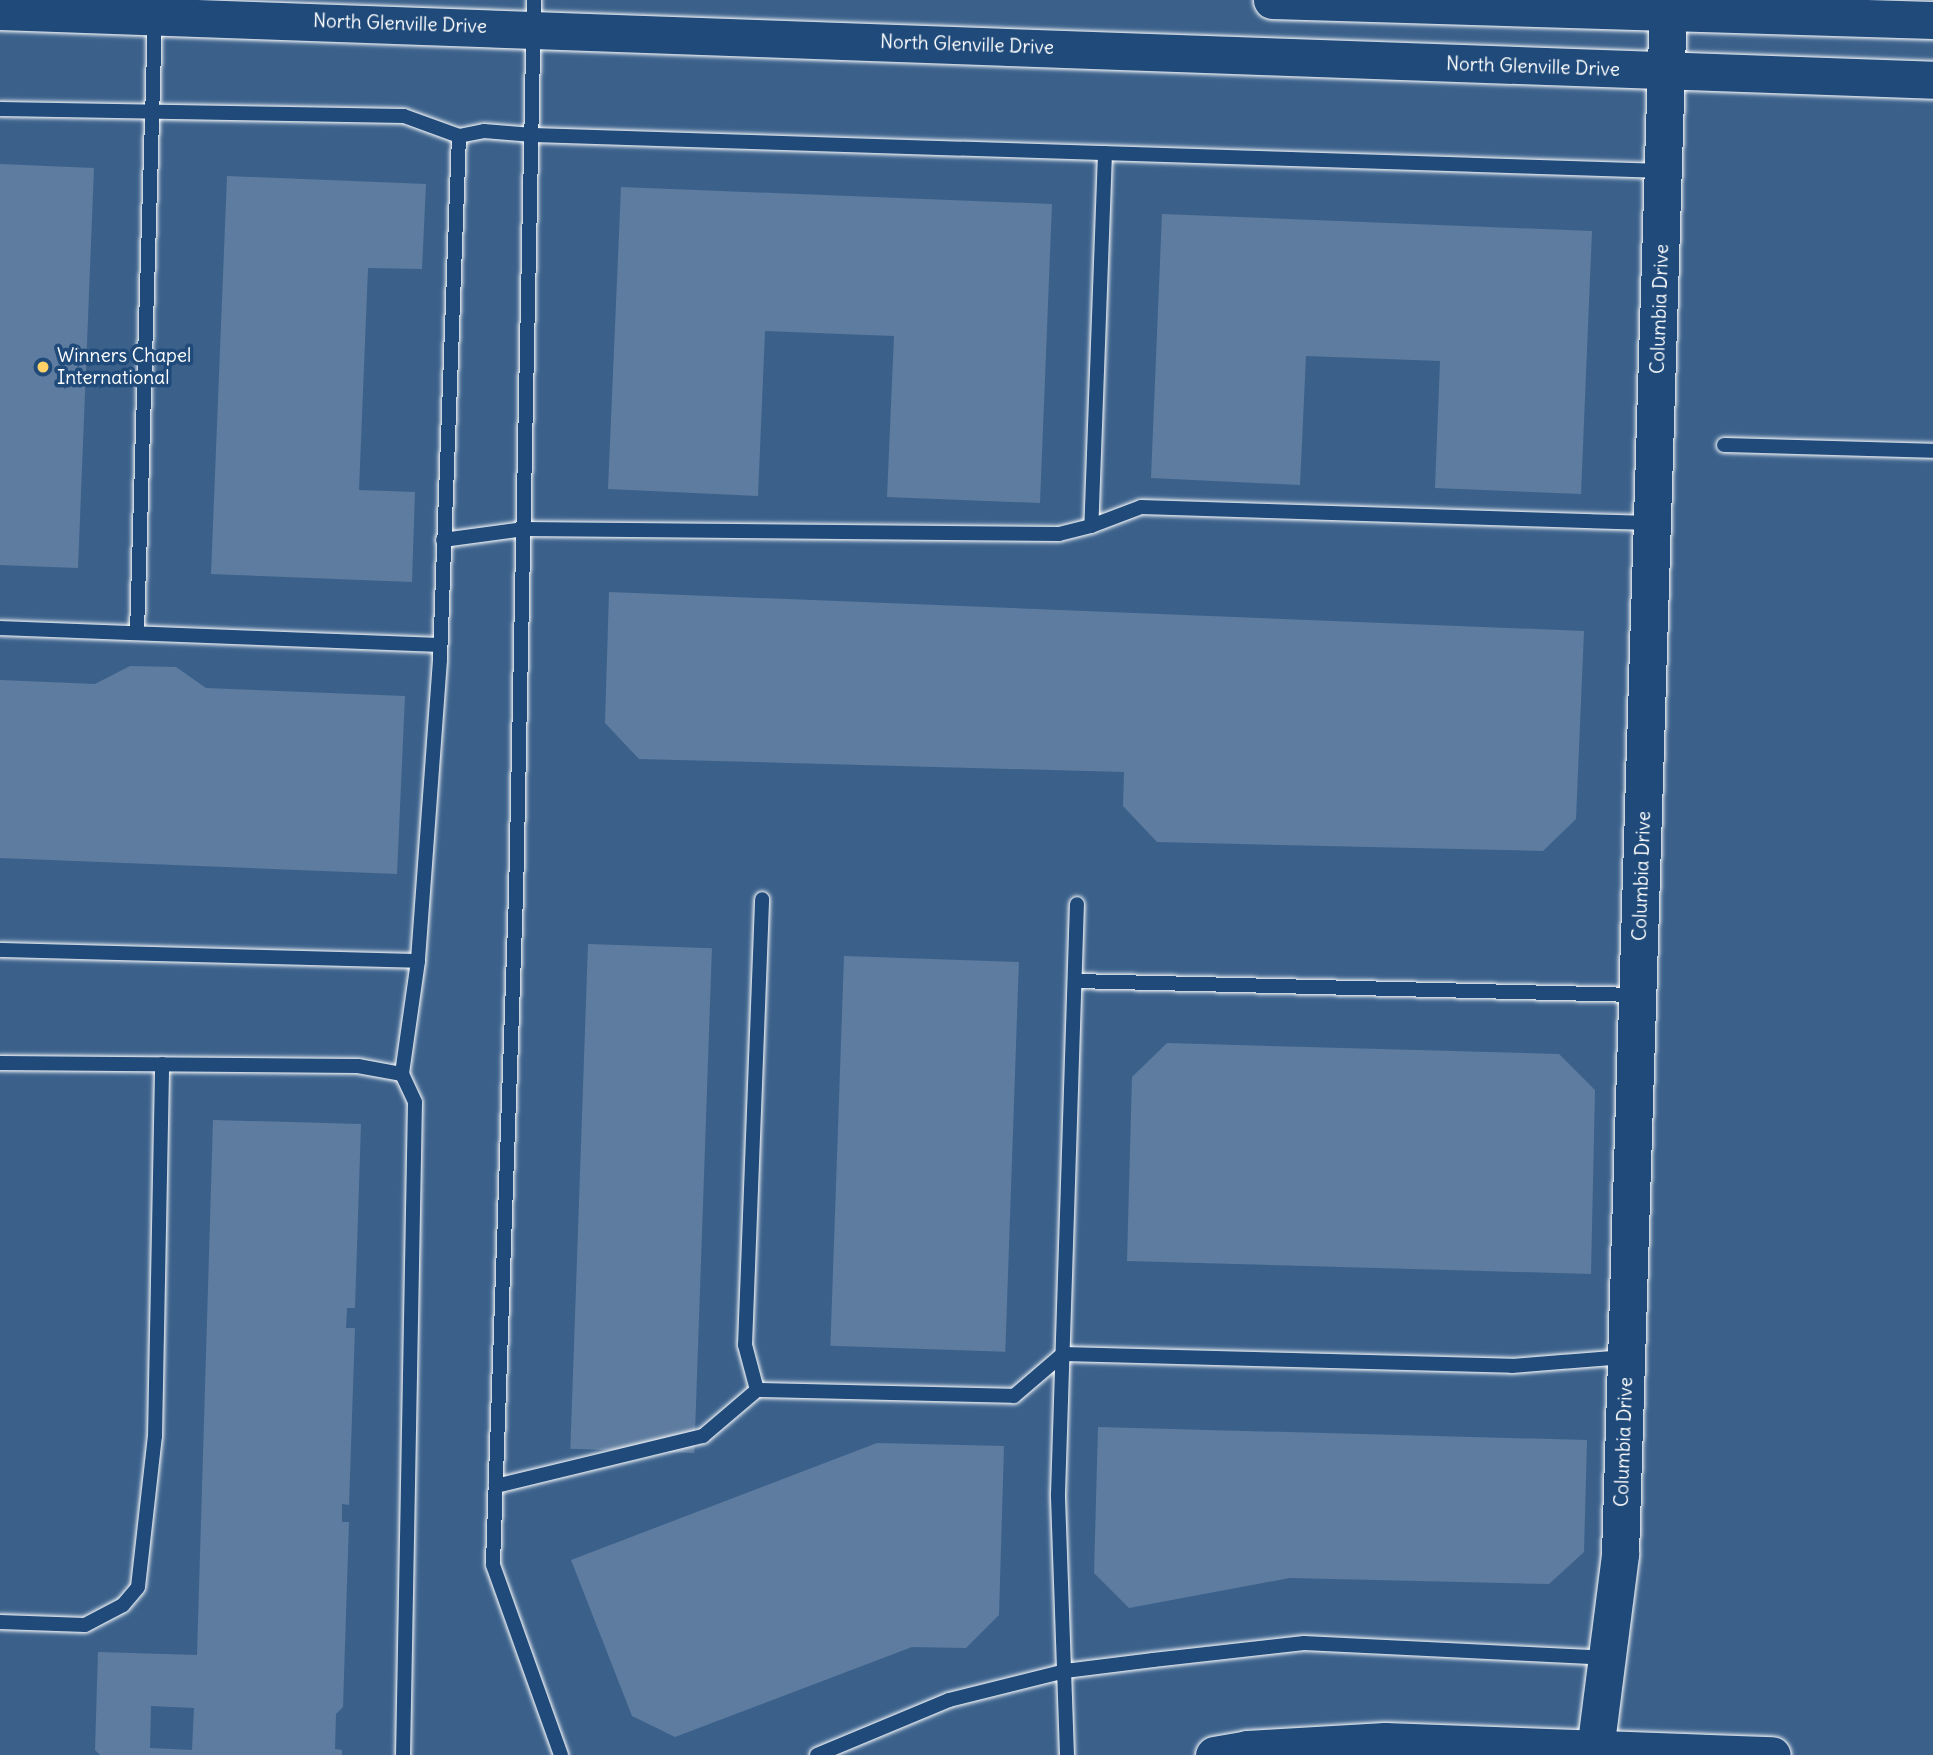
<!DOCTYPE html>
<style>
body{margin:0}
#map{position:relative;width:1933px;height:1755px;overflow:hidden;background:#2c5582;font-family:Delius,sans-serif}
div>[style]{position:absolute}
.built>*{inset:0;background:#3b618b;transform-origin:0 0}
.building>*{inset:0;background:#5e7c9f;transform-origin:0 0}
.roads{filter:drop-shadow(0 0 2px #fff) drop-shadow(0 0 2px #fff)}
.service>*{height:14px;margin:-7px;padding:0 7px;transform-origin:7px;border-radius:7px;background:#1f4a7a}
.tertiary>*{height:37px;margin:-18.5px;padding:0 18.5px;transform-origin:18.5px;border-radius:18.5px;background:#1f4a7a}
.dots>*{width:19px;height:19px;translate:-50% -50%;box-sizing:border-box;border:4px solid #1f4a7a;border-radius:50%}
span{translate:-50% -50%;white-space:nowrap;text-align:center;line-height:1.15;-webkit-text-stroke:7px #1f4a7a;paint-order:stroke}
.street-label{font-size:19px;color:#fff}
.poi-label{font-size:19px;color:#fff}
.left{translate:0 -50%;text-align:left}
</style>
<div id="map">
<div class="built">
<i style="left:0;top:0;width:1933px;height:1755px"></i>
</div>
<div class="building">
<i style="clip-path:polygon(0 164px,94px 168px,78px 568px,0 565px)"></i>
<i style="clip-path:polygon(227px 176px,426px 184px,422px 269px,368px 268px,359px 490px,415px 492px,412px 582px,211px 574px)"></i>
<i style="clip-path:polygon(621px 187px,1052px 204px,1040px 503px,887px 497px,894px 336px,765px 331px,758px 496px,608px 489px)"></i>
<i style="clip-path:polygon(1162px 214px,1592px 231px,1581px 494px,1435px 488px,1440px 361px,1306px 356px,1300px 485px,1151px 478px)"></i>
<i style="clip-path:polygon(609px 592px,1584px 631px,1576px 819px,1543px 851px,1157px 842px,1123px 806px,1124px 772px,639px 759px,605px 723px)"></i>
<i style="clip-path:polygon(130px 666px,176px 667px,206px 688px,405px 696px,397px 874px,0 858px,0 680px,95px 684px)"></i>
<i style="left:588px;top:944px;width:124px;height:505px;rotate:2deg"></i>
<i style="left:844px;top:956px;width:175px;height:390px;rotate:2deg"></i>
<i style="clip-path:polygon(1167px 1043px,1559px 1054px,1595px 1090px,1591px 1274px,1127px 1261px,1132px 1077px)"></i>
<i style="clip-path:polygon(evenodd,213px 1120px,361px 1124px,355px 1308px,347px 1308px,346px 1328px,355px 1328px,349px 1505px,342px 1504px,342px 1522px,349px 1522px,343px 1707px,336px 1714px,335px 1749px,342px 1750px,342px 1755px,100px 1755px,95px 1750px,98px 1652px,197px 1655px,213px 1120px,151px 1706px,194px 1708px,192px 1750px,150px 1748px,151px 1706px)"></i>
<i style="clip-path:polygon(1098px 1427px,1587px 1440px,1584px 1552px,1549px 1584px,1290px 1578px,1129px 1608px,1094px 1573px)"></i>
<i style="clip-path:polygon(877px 1443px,1004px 1446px,999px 1615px,966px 1648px,912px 1647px,675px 1737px,632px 1716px,571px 1560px)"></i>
</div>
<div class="roads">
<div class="service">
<i style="left:534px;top:0;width:895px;rotate:91.15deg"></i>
<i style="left:516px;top:895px;width:670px;rotate:91.97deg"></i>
<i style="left:493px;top:1565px;width:202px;rotate:70.3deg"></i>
<i style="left:0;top:109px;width:404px;rotate:1deg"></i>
<i style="left:404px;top:116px;width:59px;rotate:20deg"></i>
<i style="left:459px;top:136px;width:524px;rotate:92.08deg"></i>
<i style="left:440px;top:660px;width:302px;rotate:94.2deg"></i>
<i style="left:418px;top:961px;width:114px;rotate:98.1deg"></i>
<i style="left:459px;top:136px;width:25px;rotate:-11deg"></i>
<i style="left:484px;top:131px;width:49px;rotate:4.7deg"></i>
<i style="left:533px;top:135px;width:1131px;rotate:1.82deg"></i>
<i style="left:1105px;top:153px;width:373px;rotate:92.1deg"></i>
<i style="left:1091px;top:526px;width:53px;rotate:-20.8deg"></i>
<i style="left:1141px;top:507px;width:510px;rotate:1.8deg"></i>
<i style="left:1724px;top:445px;width:209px;rotate:1.6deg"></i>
<i style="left:443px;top:540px;width:82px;rotate:-7.7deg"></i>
<i style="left:524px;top:529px;width:535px;rotate:0.54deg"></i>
<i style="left:1059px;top:534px;width:33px;rotate:-14deg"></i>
<i style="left:0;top:628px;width:440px;rotate:2.2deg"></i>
<i style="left:137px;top:633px;width:616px;rotate:-88.33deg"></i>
<i style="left:0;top:950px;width:418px;rotate:1.5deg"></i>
<i style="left:1075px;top:981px;width:562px;rotate:1.43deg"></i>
<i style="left:0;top:1063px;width:358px;rotate:0.5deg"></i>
<i style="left:358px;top:1066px;width:45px;rotate:10.3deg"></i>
<i style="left:402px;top:1074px;width:31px;rotate:65deg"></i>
<i style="left:415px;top:1102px;width:653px;rotate:91.05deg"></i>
<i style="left:757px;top:1390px;width:47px;rotate:-104.9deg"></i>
<i style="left:745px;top:1345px;width:446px;rotate:-87.8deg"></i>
<i style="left:496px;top:1486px;width:213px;rotate:-13.6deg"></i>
<i style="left:703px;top:1436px;width:71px;rotate:-40.4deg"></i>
<i style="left:757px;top:1390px;width:257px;rotate:1.3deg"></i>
<i style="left:1014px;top:1396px;width:65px;rotate:-40.6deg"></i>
<i style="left:1063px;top:1354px;width:449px;rotate:1.5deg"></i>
<i style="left:1512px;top:1366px;width:113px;rotate:-4.6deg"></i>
<i style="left:0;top:1622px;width:85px;rotate:2deg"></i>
<i style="left:85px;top:1625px;width:43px;rotate:-27.8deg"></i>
<i style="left:123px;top:1605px;width:23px;rotate:-50deg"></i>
<i style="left:138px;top:1587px;width:152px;rotate:-83.6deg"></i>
<i style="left:155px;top:1436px;width:372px;rotate:-88.9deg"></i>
<i style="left:817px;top:1755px;width:143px;rotate:-22.6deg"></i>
<i style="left:949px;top:1700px;width:120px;rotate:-14deg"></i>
<i style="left:1065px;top:1671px;width:89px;rotate:-7.1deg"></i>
<i style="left:1153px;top:1660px;width:152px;rotate:-6.4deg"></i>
<i style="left:1304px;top:1643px;width:302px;rotate:2.8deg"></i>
<i style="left:1067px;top:1755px;width:261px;rotate:-92deg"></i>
<i style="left:1058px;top:1494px;width:590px;rotate:-88.16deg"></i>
</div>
<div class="tertiary">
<i style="left:1272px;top:0;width:661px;rotate:1.73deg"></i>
<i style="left:0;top:11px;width:1934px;rotate:2.04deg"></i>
<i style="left:1595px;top:1750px;width:198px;rotate:-82.7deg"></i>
<i style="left:1620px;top:1554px;width:1555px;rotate:-88.23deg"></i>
<i style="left:1214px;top:1755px;width:34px;rotate:-10deg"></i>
<i style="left:1247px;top:1749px;width:138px;rotate:-3.3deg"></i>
<i style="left:1385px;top:1741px;width:387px;rotate:2.1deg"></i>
</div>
</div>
<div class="dots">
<i style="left:43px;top:367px;background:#ffd166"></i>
</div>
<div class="street-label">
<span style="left:400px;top:24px;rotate:2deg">North Glenville Drive</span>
<span style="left:967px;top:45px;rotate:2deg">North Glenville Drive</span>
<span style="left:1533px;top:67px;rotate:2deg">North Glenville Drive</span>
<span style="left:1660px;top:309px;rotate:-88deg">Columbia Drive</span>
<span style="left:1642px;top:876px;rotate:-88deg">Columbia Drive</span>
<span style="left:1624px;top:1442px;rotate:-88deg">Columbia Drive</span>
</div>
<div class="poi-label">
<span class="left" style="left:57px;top:367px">Winners Chapel<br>International</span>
</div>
</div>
